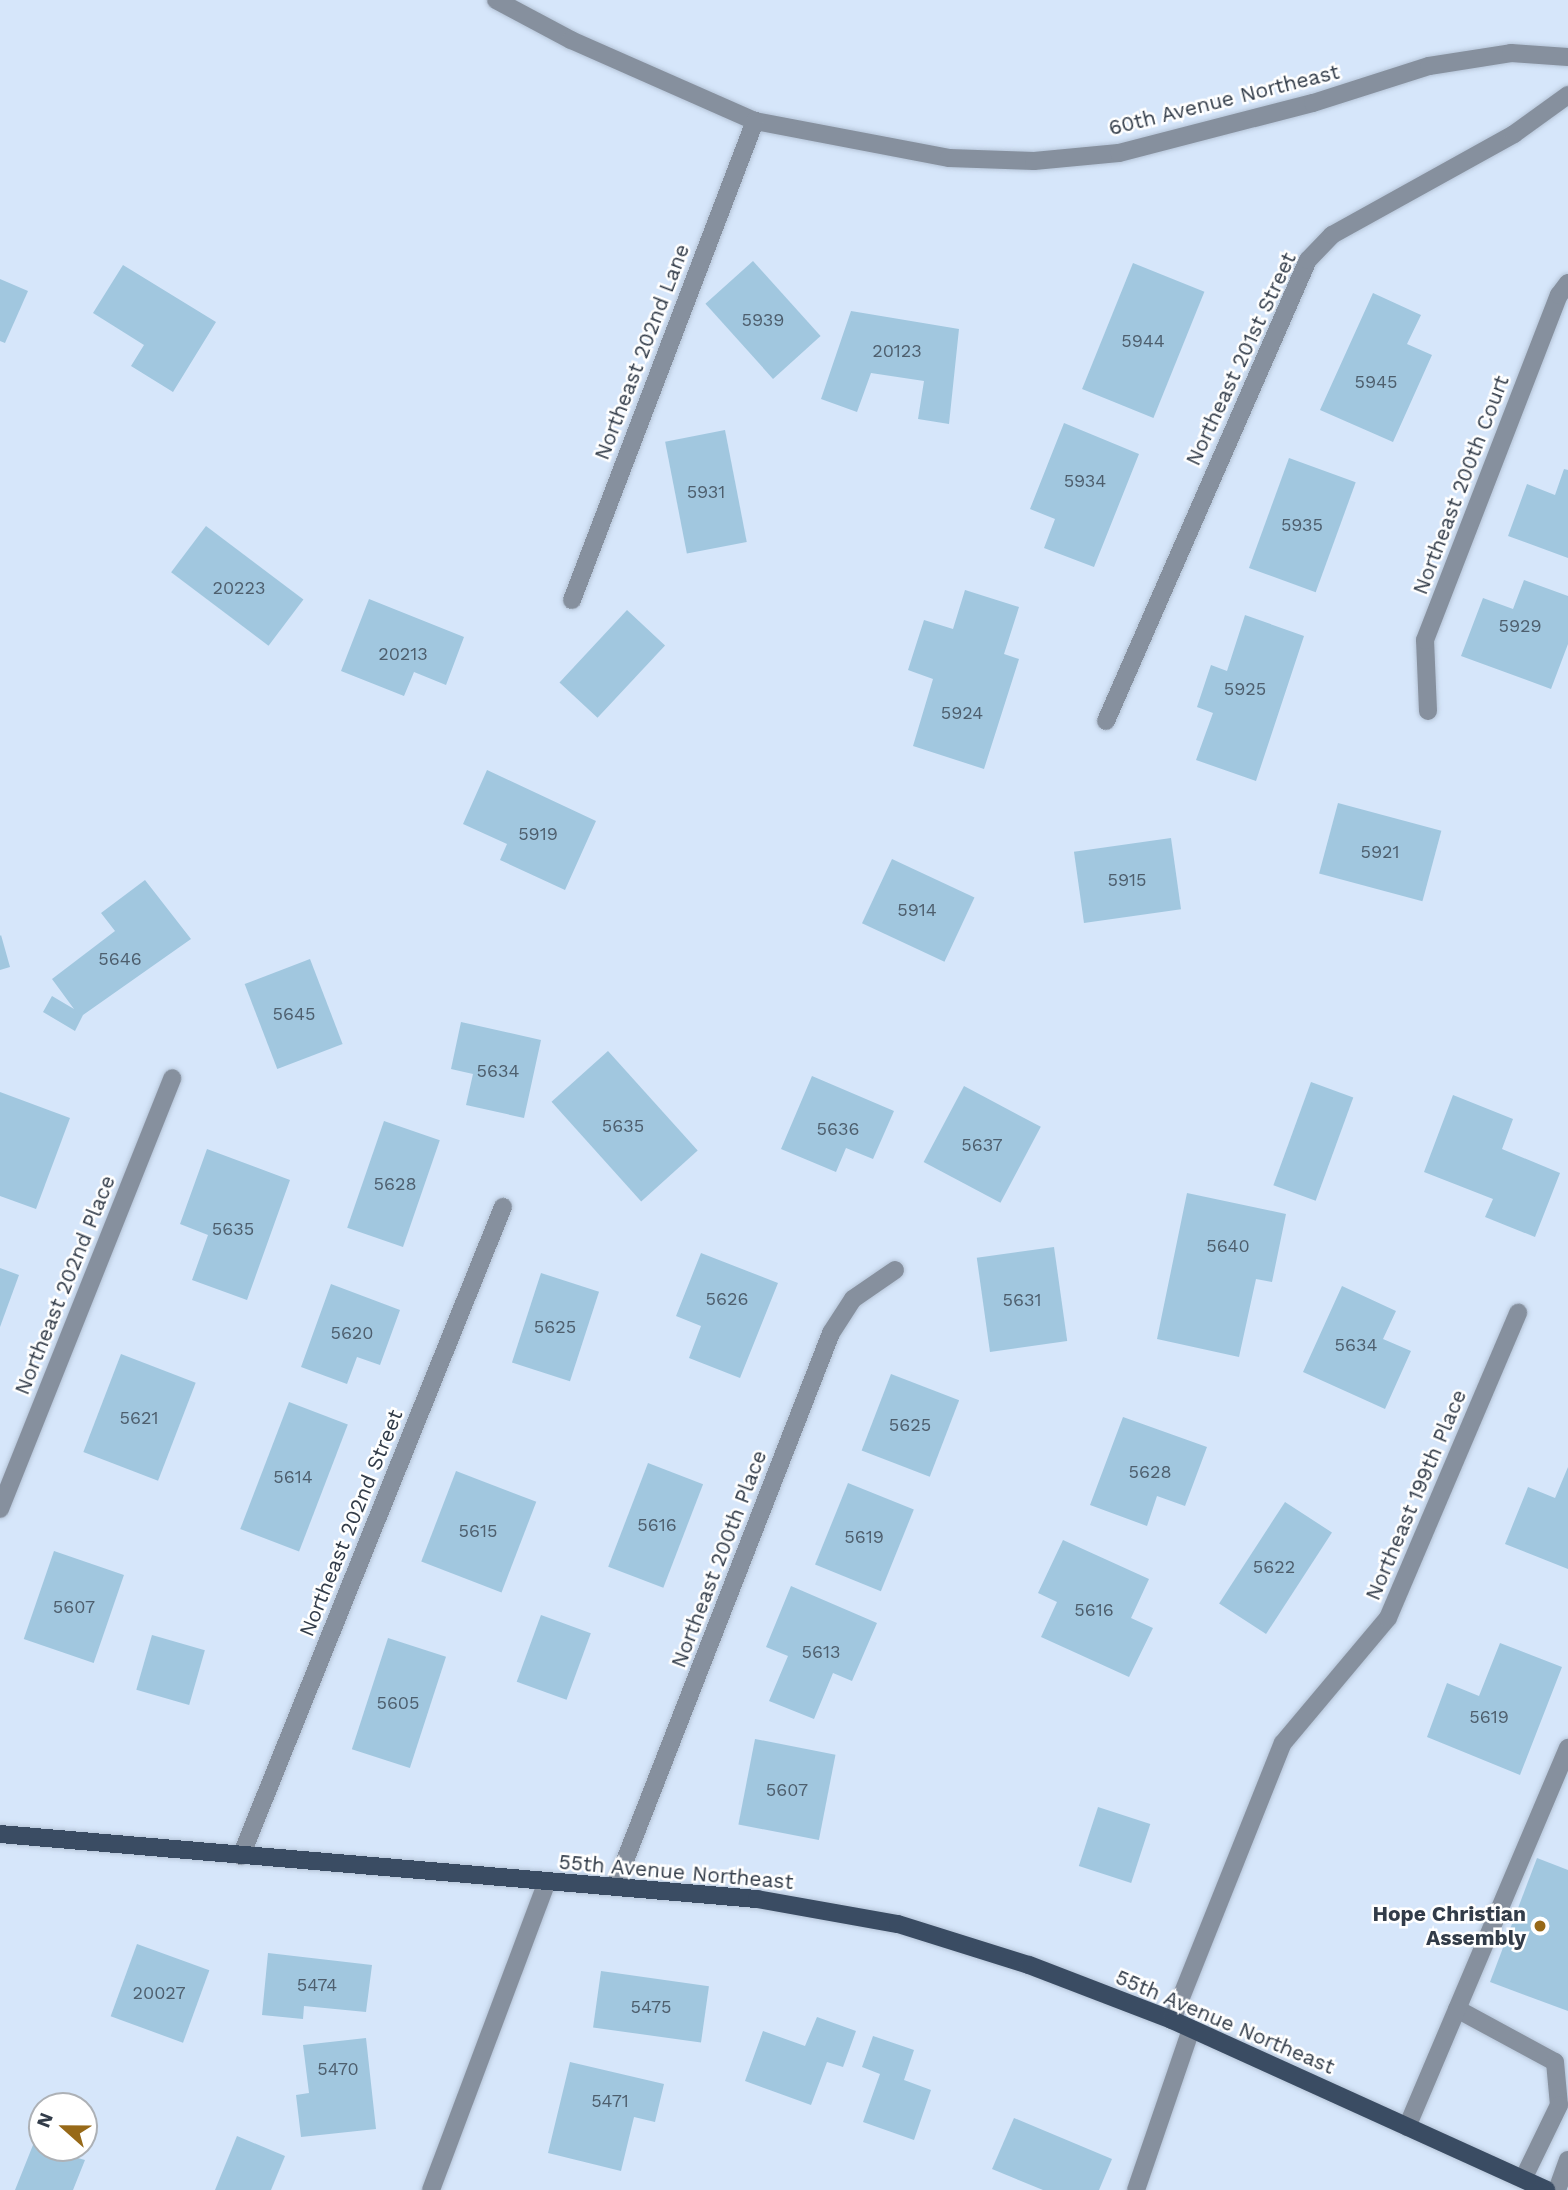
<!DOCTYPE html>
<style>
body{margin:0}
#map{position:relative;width:1568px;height:2190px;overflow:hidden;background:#d6e6fa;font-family:"Work Sans",sans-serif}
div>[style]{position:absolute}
.building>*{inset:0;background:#a1c7df;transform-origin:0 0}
.roads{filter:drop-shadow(0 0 2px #b5c4d7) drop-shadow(0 0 2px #b5c4d7)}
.minor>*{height:18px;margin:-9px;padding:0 9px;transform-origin:9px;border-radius:9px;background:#86909e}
.major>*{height:18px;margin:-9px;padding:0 9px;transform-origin:9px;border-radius:9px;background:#3a4c63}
.dots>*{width:19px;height:19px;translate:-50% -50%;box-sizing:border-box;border:4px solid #fff;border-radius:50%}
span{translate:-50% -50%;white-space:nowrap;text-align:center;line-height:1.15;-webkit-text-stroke:5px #fff;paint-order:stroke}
.number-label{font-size:18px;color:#4e5f6e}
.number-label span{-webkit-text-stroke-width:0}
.street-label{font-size:21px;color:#323c49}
.poi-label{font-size:21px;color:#323c49;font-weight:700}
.right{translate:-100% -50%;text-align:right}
.north{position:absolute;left:28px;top:2092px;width:70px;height:70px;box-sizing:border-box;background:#fff;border:2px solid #adb1b6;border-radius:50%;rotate:291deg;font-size:19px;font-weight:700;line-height:28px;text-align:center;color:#323c49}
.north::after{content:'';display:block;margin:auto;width:24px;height:32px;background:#976918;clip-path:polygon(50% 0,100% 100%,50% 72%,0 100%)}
</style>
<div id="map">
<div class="building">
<i style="left:753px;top:261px;width:101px;height:64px;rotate:48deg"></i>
<i style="left:1133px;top:263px;width:77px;height:136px;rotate:22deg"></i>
<i style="clip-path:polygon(123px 265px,216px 322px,173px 392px,131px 366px,144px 345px,93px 313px)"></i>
<i style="clip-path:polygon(0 279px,28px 291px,5px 343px,0 341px)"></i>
<i style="clip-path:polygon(1373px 293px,1421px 315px,1407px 344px,1432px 355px,1393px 442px,1320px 410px)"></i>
<i style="clip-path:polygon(851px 311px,959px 329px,949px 424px,918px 419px,924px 381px,871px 373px,857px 412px,821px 399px)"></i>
<i style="clip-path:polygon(1064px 423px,1139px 454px,1094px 567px,1044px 548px,1055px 519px,1030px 509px)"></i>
<i style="left:725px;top:430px;width:114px;height:61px;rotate:79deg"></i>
<i style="left:1289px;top:458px;width:71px;height:117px;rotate:20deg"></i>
<i style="clip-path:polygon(1564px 469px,1568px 470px,1568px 558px,1508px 536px,1527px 484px,1555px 495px)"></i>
<i style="left:206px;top:526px;width:122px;height:58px;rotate:37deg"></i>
<i style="clip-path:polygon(1524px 580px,1568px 596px,1568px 644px,1551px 689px,1461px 656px,1483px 598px,1513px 609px)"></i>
<i style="clip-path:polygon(965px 590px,1019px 607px,1004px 654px,1019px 659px,984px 769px,913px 746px,933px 679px,908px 670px,924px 620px,953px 629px)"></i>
<i style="clip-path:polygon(369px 599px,464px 637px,446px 685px,414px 672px,404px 696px,341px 671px)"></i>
<i style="left:627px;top:610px;width:52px;height:99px;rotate:43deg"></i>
<i style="clip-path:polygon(1245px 615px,1304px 636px,1256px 781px,1196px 760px,1213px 713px,1197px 707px,1211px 665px,1227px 671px)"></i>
<i style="clip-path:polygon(487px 770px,596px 821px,565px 890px,500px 860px,507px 844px,463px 824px)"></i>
<i style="left:1338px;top:803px;width:107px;height:73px;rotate:15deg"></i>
<i style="left:1171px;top:838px;width:72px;height:98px;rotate:82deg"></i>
<i style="left:892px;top:859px;width:91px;height:71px;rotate:25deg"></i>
<i style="clip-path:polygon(145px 880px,191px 939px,83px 1015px,75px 1031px,43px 1012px,52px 996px,74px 1009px,52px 979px,115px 931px,101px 913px)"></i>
<i style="clip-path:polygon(1px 935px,10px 967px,0 970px,0 936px)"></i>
<i style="left:310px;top:959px;width:91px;height:70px;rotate:69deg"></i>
<i style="clip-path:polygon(461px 1022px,541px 1040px,524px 1118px,466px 1105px,473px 1074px,451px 1069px)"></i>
<i style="left:608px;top:1051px;width:134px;height:76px;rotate:48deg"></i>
<i style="clip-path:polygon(812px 1076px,894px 1111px,873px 1159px,846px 1148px,836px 1172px,781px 1149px)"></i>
<i style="left:1311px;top:1082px;width:45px;height:110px;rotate:20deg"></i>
<i style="left:964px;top:1086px;width:87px;height:86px;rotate:28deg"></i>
<i style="clip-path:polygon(0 1092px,70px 1118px,36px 1209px,0 1196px)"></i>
<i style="clip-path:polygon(1453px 1095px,1513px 1119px,1502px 1149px,1560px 1173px,1535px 1237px,1485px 1217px,1493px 1199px,1424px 1172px)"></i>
<i style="left:384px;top:1121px;width:59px;height:113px;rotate:19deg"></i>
<i style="clip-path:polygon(207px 1149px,290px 1180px,247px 1300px,192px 1280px,208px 1235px,180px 1224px)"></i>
<i style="clip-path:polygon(1187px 1193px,1286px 1214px,1272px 1282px,1256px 1279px,1239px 1357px,1157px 1339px)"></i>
<i style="left:1054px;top:1247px;width:95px;height:78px;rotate:82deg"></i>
<i style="clip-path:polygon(701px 1253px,778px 1283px,740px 1378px,689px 1358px,701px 1326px,676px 1316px)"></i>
<i style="clip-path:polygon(0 1268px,19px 1275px,0 1327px)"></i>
<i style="left:541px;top:1273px;width:61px;height:94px;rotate:18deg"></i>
<i style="clip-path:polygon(331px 1284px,400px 1310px,380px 1365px,357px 1357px,347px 1384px,301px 1367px)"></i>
<i style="clip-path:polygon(1342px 1286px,1396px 1311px,1383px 1339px,1411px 1351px,1385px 1409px,1303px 1372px)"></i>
<i style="left:121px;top:1354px;width:80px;height:105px;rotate:21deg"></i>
<i style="left:891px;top:1374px;width:73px;height:82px;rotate:21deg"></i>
<i style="left:289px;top:1402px;width:63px;height:136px;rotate:21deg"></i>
<i style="clip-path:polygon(1123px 1417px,1207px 1447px,1185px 1506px,1157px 1496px,1147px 1526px,1090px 1505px)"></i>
<i style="left:648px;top:1463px;width:59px;height:111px;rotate:21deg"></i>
<i style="clip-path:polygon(1568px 1467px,1568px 1569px,1505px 1544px,1528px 1487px,1555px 1498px)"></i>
<i style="left:456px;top:1471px;width:86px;height:97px;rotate:21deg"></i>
<i style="left:848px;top:1483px;width:71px;height:88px;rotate:22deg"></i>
<i style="left:1285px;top:1502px;width:56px;height:121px;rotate:33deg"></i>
<i style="clip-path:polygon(1063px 1540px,1149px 1579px,1131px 1618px,1153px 1628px,1129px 1677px,1041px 1637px,1057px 1602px,1038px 1593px)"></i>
<i style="left:54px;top:1551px;width:74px;height:93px;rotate:19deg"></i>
<i style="clip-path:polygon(791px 1586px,877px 1623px,852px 1681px,833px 1673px,814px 1719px,769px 1701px,788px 1656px,766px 1647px)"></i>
<i style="left:541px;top:1615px;width:53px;height:71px;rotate:20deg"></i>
<i style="left:152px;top:1635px;width:55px;height:57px;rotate:16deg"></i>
<i style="left:388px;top:1638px;width:61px;height:117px;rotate:18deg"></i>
<i style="clip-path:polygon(1500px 1643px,1562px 1667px,1520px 1775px,1427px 1737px,1447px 1683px,1479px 1696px)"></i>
<i style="left:755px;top:1739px;width:82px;height:87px;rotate:11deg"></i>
<i style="left:1098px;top:1807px;width:55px;height:62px;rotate:18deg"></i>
<i style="clip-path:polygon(1537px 1858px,1568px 1870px,1568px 2011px,1490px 1982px)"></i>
<i style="left:137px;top:1944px;width:77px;height:77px;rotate:20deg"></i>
<i style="clip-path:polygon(268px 1953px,372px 1965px,366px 2012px,304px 2006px,303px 2019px,262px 2015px)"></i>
<i style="left:601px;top:1971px;width:109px;height:57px;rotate:8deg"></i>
<i style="clip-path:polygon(817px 2017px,856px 2031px,843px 2067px,827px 2062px,811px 2105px,745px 2081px,763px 2031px,805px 2046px)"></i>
<i style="clip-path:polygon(873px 2036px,914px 2050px,904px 2080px,931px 2090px,914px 2140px,863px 2122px,880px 2074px,862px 2067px)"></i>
<i style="clip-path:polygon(366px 2038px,376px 2129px,301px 2137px,296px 2095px,309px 2093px,303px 2045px)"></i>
<i style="clip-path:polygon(570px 2062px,664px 2084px,655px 2122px,634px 2117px,621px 2171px,548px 2153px)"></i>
<i style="clip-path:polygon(1014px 2118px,1112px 2159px,1099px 2190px,1043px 2190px,992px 2169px)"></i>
<i style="clip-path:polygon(237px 2136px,285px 2156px,271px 2190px,215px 2190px)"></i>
<i style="clip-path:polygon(35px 2140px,42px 2148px,85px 2160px,73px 2190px,15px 2190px)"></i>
</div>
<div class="roads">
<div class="minor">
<i style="left:496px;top:0;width:85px;rotate:28.1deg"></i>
<i style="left:571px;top:40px;width:201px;rotate:23.8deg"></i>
<i style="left:755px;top:121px;width:197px;rotate:10.8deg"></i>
<i style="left:949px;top:158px;width:85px;rotate:2deg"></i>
<i style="left:1034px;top:161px;width:85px;rotate:-5.4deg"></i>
<i style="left:1119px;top:153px;width:200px;rotate:-14.5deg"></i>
<i style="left:1313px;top:103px;width:122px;rotate:-17.7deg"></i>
<i style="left:1429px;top:66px;width:83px;rotate:-9deg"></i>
<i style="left:1511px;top:53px;width:57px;rotate:4deg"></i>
<i style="left:572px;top:600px;width:513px;rotate:-69.09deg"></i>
<i style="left:1428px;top:711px;width:71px;rotate:-92.4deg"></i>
<i style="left:1425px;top:640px;width:370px;rotate:-68.8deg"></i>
<i style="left:1559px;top:295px;width:15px;rotate:-53deg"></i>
<i style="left:1106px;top:721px;width:503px;rotate:-66.34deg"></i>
<i style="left:1308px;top:260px;width:35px;rotate:-46deg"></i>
<i style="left:1332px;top:235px;width:208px;rotate:-29deg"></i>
<i style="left:1514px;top:134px;width:67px;rotate:-35.8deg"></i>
<i style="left:0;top:1509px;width:464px;rotate:-68.2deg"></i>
<i style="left:241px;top:1856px;width:700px;rotate:-68.02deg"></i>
<i style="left:615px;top:1886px;width:594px;rotate:-68.66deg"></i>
<i style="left:831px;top:1333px;width:40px;rotate:-57.1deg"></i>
<i style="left:853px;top:1299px;width:51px;rotate:-34.6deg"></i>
<i style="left:1457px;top:2009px;width:111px;rotate:28.4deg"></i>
<i style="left:1555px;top:2062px;width:43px;rotate:84.7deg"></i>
<i style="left:1559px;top:2105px;width:82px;rotate:115.9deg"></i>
<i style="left:1172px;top:2020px;width:298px;rotate:-68.2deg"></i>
<i style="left:1283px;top:1743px;width:163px;rotate:-50deg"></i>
<i style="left:1388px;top:1618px;width:332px;rotate:-66.9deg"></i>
<i style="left:1407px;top:2127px;width:412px;rotate:-67deg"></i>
<i style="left:431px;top:2190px;width:329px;rotate:-69.4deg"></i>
<i style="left:1136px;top:2190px;width:170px;rotate:-71.1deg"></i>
<i style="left:1557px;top:2190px;width:32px;rotate:-70deg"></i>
</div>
<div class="major">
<i style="left:0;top:1834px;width:760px;rotate:4.91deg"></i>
<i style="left:757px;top:1899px;width:143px;rotate:10.1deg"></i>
<i style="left:898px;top:1924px;width:137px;rotate:17.4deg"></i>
<i style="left:1029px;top:1965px;width:153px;rotate:21deg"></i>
<i style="left:1172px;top:2020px;width:411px;rotate:24.4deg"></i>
</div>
</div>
<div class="dots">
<i style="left:1540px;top:1926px;background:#976918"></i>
</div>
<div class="number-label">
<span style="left:763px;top:320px">5939</span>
<span style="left:1143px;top:341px">5944</span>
<span style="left:897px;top:351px">20123</span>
<span style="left:1376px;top:382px">5945</span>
<span style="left:1085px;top:481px">5934</span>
<span style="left:706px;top:492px">5931</span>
<span style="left:1302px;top:525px">5935</span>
<span style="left:239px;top:588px">20223</span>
<span style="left:1520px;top:626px">5929</span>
<span style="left:403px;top:654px">20213</span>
<span style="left:1245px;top:689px">5925</span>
<span style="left:962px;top:713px">5924</span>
<span style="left:538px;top:834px">5919</span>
<span style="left:1380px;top:852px">5921</span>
<span style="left:1127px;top:880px">5915</span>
<span style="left:917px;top:910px">5914</span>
<span style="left:120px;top:959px">5646</span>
<span style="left:294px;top:1014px">5645</span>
<span style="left:498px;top:1071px">5634</span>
<span style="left:623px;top:1126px">5635</span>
<span style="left:838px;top:1129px">5636</span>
<span style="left:982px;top:1145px">5637</span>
<span style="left:395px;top:1184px">5628</span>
<span style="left:233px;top:1229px">5635</span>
<span style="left:1228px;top:1246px">5640</span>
<span style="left:727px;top:1299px">5626</span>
<span style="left:1022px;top:1300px">5631</span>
<span style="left:555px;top:1327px">5625</span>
<span style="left:352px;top:1333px">5620</span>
<span style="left:1356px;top:1345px">5634</span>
<span style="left:139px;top:1418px">5621</span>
<span style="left:910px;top:1425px">5625</span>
<span style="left:1150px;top:1472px">5628</span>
<span style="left:293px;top:1477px">5614</span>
<span style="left:657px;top:1525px">5616</span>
<span style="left:478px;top:1531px">5615</span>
<span style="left:864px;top:1537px">5619</span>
<span style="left:1274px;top:1567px">5622</span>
<span style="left:74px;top:1607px">5607</span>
<span style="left:1094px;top:1610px">5616</span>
<span style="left:821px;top:1652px">5613</span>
<span style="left:398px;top:1703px">5605</span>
<span style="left:1489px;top:1717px">5619</span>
<span style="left:787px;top:1790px">5607</span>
<span style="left:317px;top:1985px">5474</span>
<span style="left:159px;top:1993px">20027</span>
<span style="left:651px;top:2007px">5475</span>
<span style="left:338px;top:2069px">5470</span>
<span style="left:610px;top:2101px">5471</span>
</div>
<div class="street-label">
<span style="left:1224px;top:100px;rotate:-14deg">60th Avenue Northeast</span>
<span style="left:642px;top:352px;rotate:-69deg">Northeast 202nd Lane</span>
<span style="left:1241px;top:359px;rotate:-65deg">Northeast 201st Street</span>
<span style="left:1461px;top:485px;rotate:-69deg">Northeast 200th Court</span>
<span style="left:65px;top:1285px;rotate:-68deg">Northeast 202nd Place</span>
<span style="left:1416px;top:1495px;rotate:-67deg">Northeast 199th Place</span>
<span style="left:351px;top:1523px;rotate:-68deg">Northeast 202nd Street</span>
<span style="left:719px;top:1559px;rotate:-69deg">Northeast 200th Place</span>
<span style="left:676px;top:1872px;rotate:5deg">55th Avenue Northeast</span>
<span style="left:1225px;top:2022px;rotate:23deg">55th Avenue Northeast</span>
</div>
<div class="poi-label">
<span class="right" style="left:1526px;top:1926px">Hope Christian<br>Assembly</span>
</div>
<div class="north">N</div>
</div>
